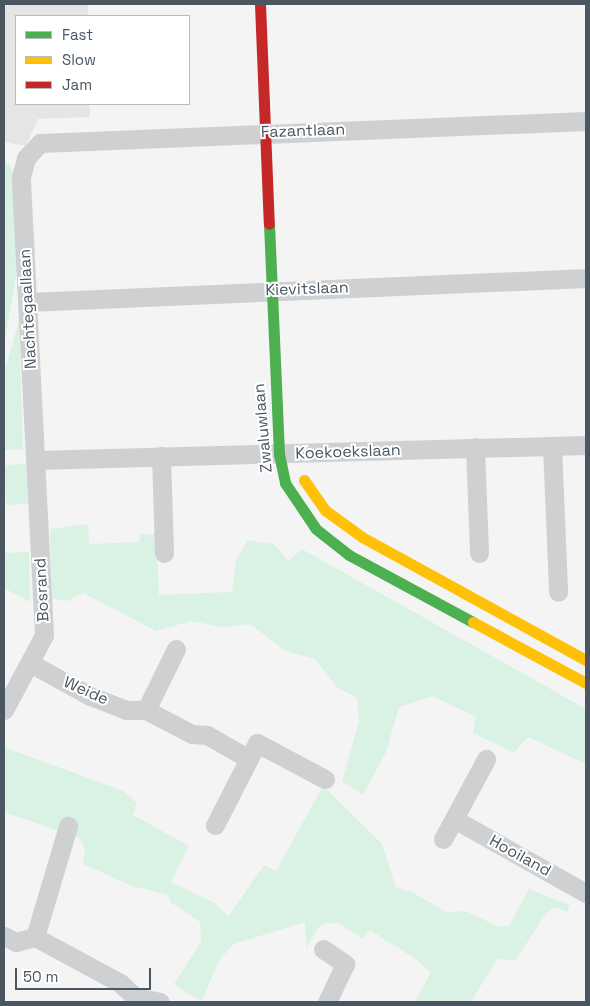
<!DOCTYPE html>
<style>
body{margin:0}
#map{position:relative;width:590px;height:1006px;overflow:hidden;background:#f4f4f4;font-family:"Space Grotesk",sans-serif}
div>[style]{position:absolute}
.education>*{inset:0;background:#e6e5e6}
.green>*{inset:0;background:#d9f2e3;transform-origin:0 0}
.street>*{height:19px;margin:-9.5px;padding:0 9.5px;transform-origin:9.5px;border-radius:9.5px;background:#ced0d2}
.fast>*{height:11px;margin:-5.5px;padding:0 5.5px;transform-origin:5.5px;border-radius:5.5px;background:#4caf50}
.slow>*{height:11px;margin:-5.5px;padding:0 5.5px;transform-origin:5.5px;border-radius:5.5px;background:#ffc107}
.jam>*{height:11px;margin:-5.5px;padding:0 5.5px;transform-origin:5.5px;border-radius:5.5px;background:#c62828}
span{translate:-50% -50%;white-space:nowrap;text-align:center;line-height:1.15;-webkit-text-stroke:4px #fff;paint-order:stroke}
.street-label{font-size:16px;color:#4a5661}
.frame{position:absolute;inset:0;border:5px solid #4a5661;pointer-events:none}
.legend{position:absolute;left:15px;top:15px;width:175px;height:90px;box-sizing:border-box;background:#fff;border:1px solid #b7bbc0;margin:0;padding:6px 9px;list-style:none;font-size:15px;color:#4a5661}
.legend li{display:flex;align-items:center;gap:10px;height:25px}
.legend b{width:25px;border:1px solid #b7bbc0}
.scale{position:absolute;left:15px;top:968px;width:136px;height:22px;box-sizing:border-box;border:2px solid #4a5661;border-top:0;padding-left:6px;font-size:15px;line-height:18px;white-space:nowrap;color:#4a5661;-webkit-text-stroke:4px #fff;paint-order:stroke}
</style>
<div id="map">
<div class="education">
<i style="clip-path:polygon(4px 4px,88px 4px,88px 16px,16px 16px,16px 104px,90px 104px,90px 117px,38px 119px,26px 146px,4px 142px)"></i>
</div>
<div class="green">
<i style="clip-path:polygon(4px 160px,12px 169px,17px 271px,4px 345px)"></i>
<i style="clip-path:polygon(19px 321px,23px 450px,4px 450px,4px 373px)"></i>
<i style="left:26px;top:464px;width:40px;height:22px;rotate:87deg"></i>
<i style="clip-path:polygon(88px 524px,89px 544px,139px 542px,141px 534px,156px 534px,159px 595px,232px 592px,236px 560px,248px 540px,274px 544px,288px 561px,302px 549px,586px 709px,586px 764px,528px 737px,514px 753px,473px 733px,476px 717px,433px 696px,399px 707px,386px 752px,363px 795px,342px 781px,359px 721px,357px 698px,337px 687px,315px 659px,286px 651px,250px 624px,222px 627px,191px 621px,156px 631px,83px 593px,67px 601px,52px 599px,50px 529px)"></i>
<i style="clip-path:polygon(29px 552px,30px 602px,4px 588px,4px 553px)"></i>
<i style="clip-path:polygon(4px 747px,123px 791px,137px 803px,133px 815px,189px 846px,171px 882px,215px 903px,228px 917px,264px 865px,276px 871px,323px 786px,382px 844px,396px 888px,412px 892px,446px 912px,466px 911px,497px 926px,509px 926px,529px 889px,570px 905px,567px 912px,554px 907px,545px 915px,515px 961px,497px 959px,471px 1002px,415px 1002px,431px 972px,414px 958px,370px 930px,363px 939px,340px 924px,327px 923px,318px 928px,306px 948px,305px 922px,234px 944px,220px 959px,201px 1002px,174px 984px,201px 942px,200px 922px,170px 902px,169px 895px,132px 886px,83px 864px,85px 848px,79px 838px,4px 812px)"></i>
</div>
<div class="street">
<i style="left:28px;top:302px;width:559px;rotate:-2.46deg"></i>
<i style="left:552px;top:446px;width:146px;rotate:87.6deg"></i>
<i style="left:475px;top:447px;width:106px;rotate:87.8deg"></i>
<i style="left:161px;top:456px;width:97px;rotate:88.2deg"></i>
<i style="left:36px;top:460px;width:550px;rotate:-1.56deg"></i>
<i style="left:30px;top:663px;width:68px;rotate:28.8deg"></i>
<i style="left:90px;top:696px;width:39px;rotate:21deg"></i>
<i style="left:126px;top:710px;width:20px"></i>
<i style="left:146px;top:710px;width:52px;rotate:27.6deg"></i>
<i style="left:192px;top:734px;width:15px;rotate:4deg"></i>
<i style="left:207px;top:735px;width:48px;rotate:29.7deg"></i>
<i style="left:4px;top:710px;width:85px;rotate:-61.9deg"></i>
<i style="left:44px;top:635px;width:459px;rotate:-92.9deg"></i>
<i style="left:21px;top:177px;width:20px;rotate:-75deg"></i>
<i style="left:26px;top:158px;width:21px;rotate:-47deg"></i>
<i style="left:40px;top:143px;width:546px;rotate:-2.31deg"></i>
<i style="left:146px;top:710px;width:68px;rotate:-63.8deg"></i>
<i style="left:454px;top:819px;width:151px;rotate:29.3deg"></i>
<i style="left:215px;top:825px;width:92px;rotate:-62.9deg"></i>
<i style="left:257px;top:743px;width:77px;rotate:27.9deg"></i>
<i style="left:443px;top:839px;width:91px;rotate:-61.7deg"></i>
<i style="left:4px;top:936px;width:13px;rotate:27deg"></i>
<i style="left:16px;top:942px;width:20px;rotate:-15deg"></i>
<i style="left:35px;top:937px;width:97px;rotate:28.4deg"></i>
<i style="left:120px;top:983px;width:21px;rotate:43deg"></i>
<i style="left:135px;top:997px;width:25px;rotate:11deg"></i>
<i style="left:35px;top:937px;width:116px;rotate:-73.4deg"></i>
<i style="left:323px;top:949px;width:27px;rotate:34deg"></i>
<i style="left:345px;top:964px;width:42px;rotate:115.3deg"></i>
</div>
<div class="fast">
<i style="left:269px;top:224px;width:230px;rotate:87.5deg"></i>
<i style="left:279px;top:454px;width:30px;rotate:78deg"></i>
<i style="left:285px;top:483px;width:55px;rotate:56deg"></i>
<i style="left:316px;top:529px;width:42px;rotate:38.2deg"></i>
<i style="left:349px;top:555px;width:141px;rotate:28.4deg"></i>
</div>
<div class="slow">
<i style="left:304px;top:480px;width:37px;rotate:55deg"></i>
<i style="left:325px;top:510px;width:46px;rotate:36.1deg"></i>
<i style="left:362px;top:537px;width:256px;rotate:28.8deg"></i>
<i style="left:473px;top:622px;width:128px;rotate:28.4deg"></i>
</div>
<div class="jam">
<i style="left:260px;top:4px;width:220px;rotate:87.7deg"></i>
</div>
<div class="street-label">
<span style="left:303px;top:131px;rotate:-2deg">Fazantlaan</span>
<span style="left:307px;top:289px;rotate:-2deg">Kievitslaan</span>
<span style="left:28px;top:309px;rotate:-93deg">Nachtegaallaan</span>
<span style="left:263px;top:428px;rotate:-95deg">Zwaluwlaan</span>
<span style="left:348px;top:452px;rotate:-2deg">Koekoekslaan</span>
<span style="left:42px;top:590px;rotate:-93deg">Bosrand</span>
<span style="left:86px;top:691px;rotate:24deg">Weide</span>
<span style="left:520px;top:856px;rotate:29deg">Hooiland</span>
</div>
<div class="frame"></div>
<ul class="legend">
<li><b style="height:6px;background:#4caf50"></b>Fast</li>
<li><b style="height:6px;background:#ffc107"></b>Slow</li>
<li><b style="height:6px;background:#c62828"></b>Jam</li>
</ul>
<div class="scale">50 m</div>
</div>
